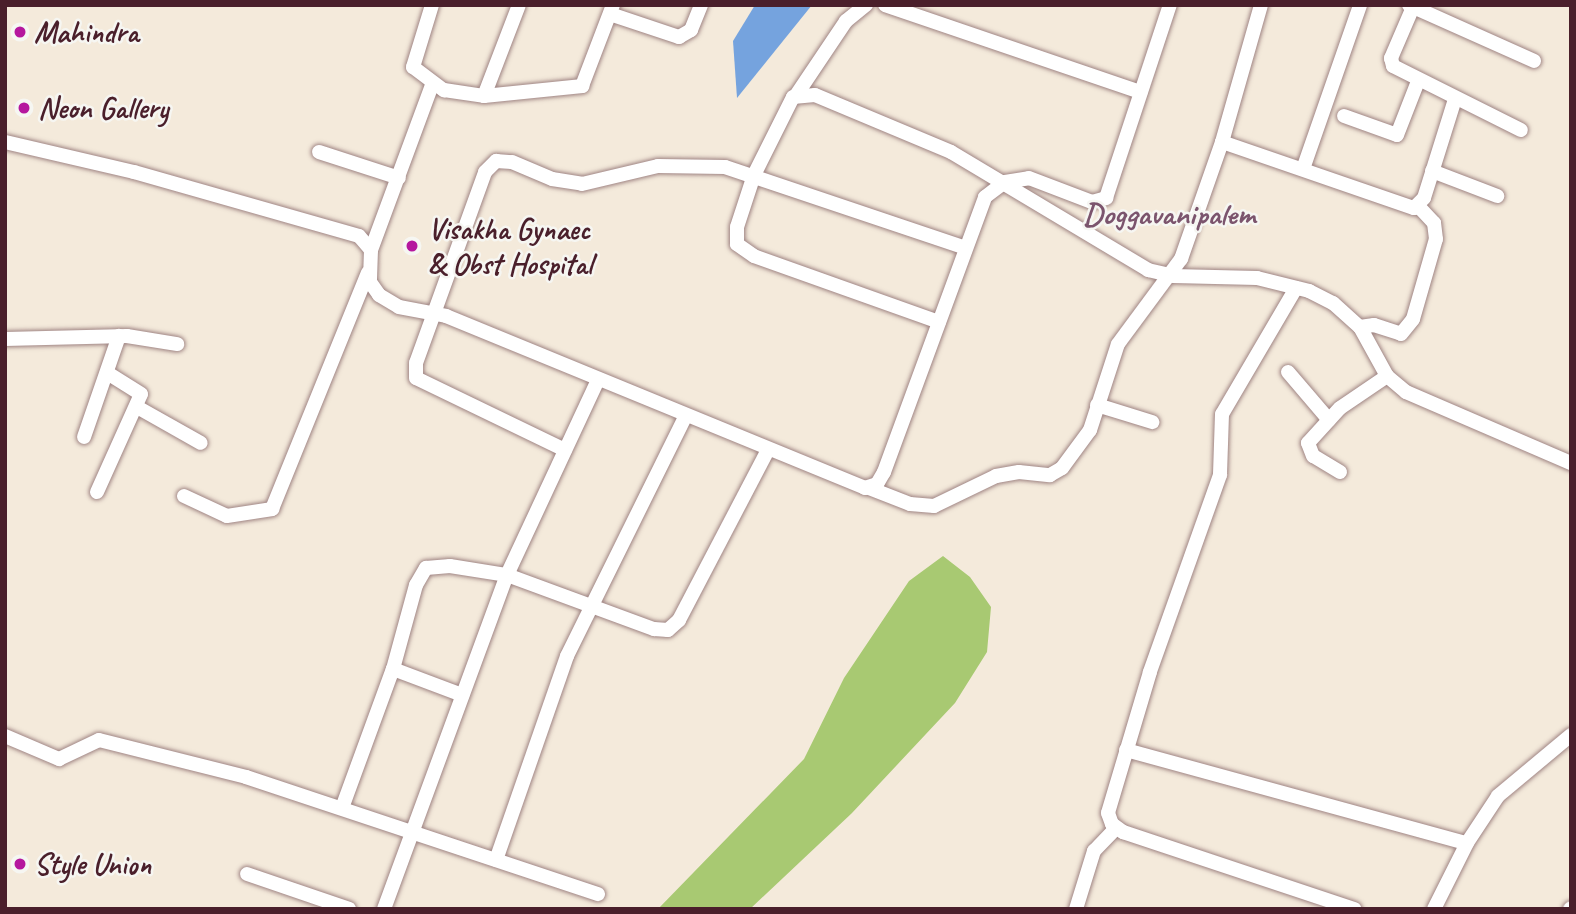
<!DOCTYPE html>
<style>
body{margin:0}
#map{position:relative;width:1576px;height:914px;overflow:hidden;background:#f4eadb;font-family:Caveat,sans-serif}
div>[style]{position:absolute}
.green>*{inset:0;background:#a8c972}
.water>*{inset:0;background:#75a3de}
.roads{filter:drop-shadow(0 0 2px #9f8483) drop-shadow(0 0 2px #9f8483)}
.minor>*{height:14px;margin:-7px;padding:0 7px;transform-origin:7px;border-radius:7px;background:#fff}
.dots>*{width:19px;height:19px;translate:-50% -50%;box-sizing:border-box;border:4px solid #f6f6f2;border-radius:50%}
span{translate:-50% -50%;white-space:nowrap;text-align:center;line-height:1.15;-webkit-text-stroke:5px #f6f6f2;paint-order:stroke}
.poi-label{font-size:30px;color:#4a1f2b;font-weight:700}
.left{translate:0 -50%;text-align:left}
.neighbourhood-label{font-size:32px;color:#7b546d;font-weight:700}
.frame{position:absolute;inset:0;border:7px solid #4a1f2b;pointer-events:none}
</style>
<div id="map">
<div class="green">
<i style="clip-path:polygon(943px 556px,970px 577px,991px 607px,987px 652px,955px 703px,852px 813px,750px 909px,658px 909px,804px 759px,844px 678px,909px 581px)"></i>
</div>
<div class="water">
<i style="clip-path:polygon(755px 5px,812px 5px,737px 98px,733px 41px)"></i>
</div>
<div class="roads">
<div class="minor">
<i style="left:432px;top:5px;width:65px;rotate:107deg"></i>
<i style="left:413px;top:67px;width:39px;rotate:37deg"></i>
<i style="left:444px;top:90px;width:40px;rotate:8.5deg"></i>
<i style="left:484px;top:96px;width:99px;rotate:-5.8deg"></i>
<i style="left:582px;top:86px;width:87px;rotate:-69.1deg"></i>
<i style="left:885px;top:5px;width:270px;rotate:18.8deg"></i>
<i style="left:1409px;top:5px;width:137px;rotate:24.1deg"></i>
<i style="left:1413px;top:7px;width:56px;rotate:113.3deg"></i>
<i style="left:1391px;top:58px;width:8px;rotate:76deg"></i>
<i style="left:1393px;top:66px;width:143px;rotate:26.6deg"></i>
<i style="left:610px;top:14px;width:73px;rotate:18.4deg"></i>
<i style="left:679px;top:37px;width:14px;rotate:-30deg"></i>
<i style="left:691px;top:30px;width:27px;rotate:-68deg"></i>
<i style="left:797px;top:94px;width:88px;rotate:-56.1deg"></i>
<i style="left:846px;top:21px;width:26px;rotate:-39deg"></i>
<i style="left:484px;top:96px;width:97px;rotate:-69deg"></i>
<i style="left:1344px;top:116px;width:56px;rotate:19.7deg"></i>
<i style="left:1397px;top:135px;width:58px;rotate:-68.7deg"></i>
<i style="left:5px;top:142px;width:132px;rotate:13.1deg"></i>
<i style="left:134px;top:172px;width:234px;rotate:15.9deg"></i>
<i style="left:359px;top:236px;width:18px;rotate:49deg"></i>
<i style="left:371px;top:250px;width:32px;rotate:92deg"></i>
<i style="left:370px;top:282px;width:16px;rotate:55deg"></i>
<i style="left:379px;top:295px;width:23px;rotate:31deg"></i>
<i style="left:399px;top:307px;width:48px;rotate:10.8deg"></i>
<i style="left:446px;top:316px;width:453px;rotate:22.3deg"></i>
<i style="left:865px;top:488px;width:13px;rotate:-18deg"></i>
<i style="left:877px;top:484px;width:14px;rotate:-60deg"></i>
<i style="left:884px;top:472px;width:293px;rotate:-69.8deg"></i>
<i style="left:985px;top:197px;width:25px;rotate:-37deg"></i>
<i style="left:1005px;top:182px;width:24px;rotate:-9deg"></i>
<i style="left:1029px;top:178px;width:67px;rotate:20.9deg"></i>
<i style="left:1092px;top:202px;width:15px;rotate:-16deg"></i>
<i style="left:1106px;top:198px;width:203px;rotate:-71.7deg"></i>
<i style="left:1222px;top:142px;width:203px;rotate:19deg"></i>
<i style="left:1414px;top:208px;width:14px;rotate:-45deg"></i>
<i style="left:1424px;top:198px;width:104px;rotate:-72.6deg"></i>
<i style="left:319px;top:152px;width:84px;rotate:18deg"></i>
<i style="left:1303px;top:169px;width:174px;rotate:-70.8deg"></i>
<i style="left:1432px;top:171px;width:70px;rotate:21deg"></i>
<i style="left:371px;top:250px;width:176px;rotate:-69.7deg"></i>
<i style="left:1296px;top:288px;width:146px;rotate:120.4deg"></i>
<i style="left:1222px;top:414px;width:61px;rotate:91.9deg"></i>
<i style="left:1220px;top:475px;width:209px;rotate:109.6deg"></i>
<i style="left:1150px;top:672px;width:147px;rotate:106.6deg"></i>
<i style="left:1108px;top:813px;width:12px;rotate:70deg"></i>
<i style="left:1112px;top:824px;width:14px;rotate:36deg"></i>
<i style="left:1123px;top:832px;width:244px;rotate:18.4deg"></i>
<i style="left:939px;top:322px;width:196px;rotate:-160.4deg"></i>
<i style="left:754px;top:256px;width:21px;rotate:-145deg"></i>
<i style="left:737px;top:244px;width:17px;rotate:-90deg"></i>
<i style="left:737px;top:227px;width:55px;rotate:-71.9deg"></i>
<i style="left:754px;top:175px;width:87px;rotate:-63.4deg"></i>
<i style="left:793px;top:97px;width:22px;rotate:-5deg"></i>
<i style="left:815px;top:95px;width:147px;rotate:22.7deg"></i>
<i style="left:951px;top:152px;width:230px;rotate:30.9deg"></i>
<i style="left:1148px;top:270px;width:26px;rotate:13deg"></i>
<i style="left:1173px;top:276px;width:84px;rotate:1.4deg"></i>
<i style="left:1257px;top:278px;width:54px;rotate:14deg"></i>
<i style="left:1309px;top:291px;width:27px;rotate:27deg"></i>
<i style="left:1333px;top:303px;width:36px;rotate:42deg"></i>
<i style="left:1360px;top:327px;width:56px;rotate:61.1deg"></i>
<i style="left:1387px;top:376px;width:25px;rotate:40deg"></i>
<i style="left:1406px;top:392px;width:180px;rotate:23.3deg"></i>
<i style="left:1360px;top:327px;width:14px;rotate:-8deg"></i>
<i style="left:1374px;top:325px;width:28px;rotate:18deg"></i>
<i style="left:1401px;top:334px;width:19px;rotate:-51deg"></i>
<i style="left:1413px;top:319px;width:83px;rotate:-74deg"></i>
<i style="left:1436px;top:239px;width:16px;rotate:-97deg"></i>
<i style="left:1434px;top:223px;width:23px;rotate:-133deg"></i>
<i style="left:5px;top:339px;width:122px;rotate:-1.4deg"></i>
<i style="left:127px;top:336px;width:51px;rotate:9.1deg"></i>
<i style="left:1288px;top:372px;width:63px;rotate:49.5deg"></i>
<i style="left:1097px;top:405px;width:58px;rotate:17.2deg"></i>
<i style="left:137px;top:407px;width:73px;rotate:29.4deg"></i>
<i style="left:84px;top:437px;width:107px;rotate:-70.9deg"></i>
<i style="left:565px;top:450px;width:165px;rotate:-154.2deg"></i>
<i style="left:416px;top:378px;width:15px;rotate:-90deg"></i>
<i style="left:416px;top:363px;width:203px;rotate:-70.1deg"></i>
<i style="left:485px;top:172px;width:16px;rotate:-45deg"></i>
<i style="left:496px;top:161px;width:16px;rotate:4deg"></i>
<i style="left:512px;top:162px;width:43px;rotate:23deg"></i>
<i style="left:552px;top:179px;width:30px;rotate:9deg"></i>
<i style="left:582px;top:184px;width:78px;rotate:-13.3deg"></i>
<i style="left:658px;top:166px;width:67px;rotate:0.9deg"></i>
<i style="left:725px;top:167px;width:253px;rotate:18.6deg"></i>
<i style="left:1340px;top:472px;width:31px;rotate:-149deg"></i>
<i style="left:1313px;top:456px;width:14px;rotate:-111deg"></i>
<i style="left:1308px;top:443px;width:47px;rotate:-47.6deg"></i>
<i style="left:1340px;top:408px;width:57px;rotate:-34.2deg"></i>
<i style="left:869px;top:488px;width:44px;rotate:21.3deg"></i>
<i style="left:910px;top:504px;width:24px;rotate:5deg"></i>
<i style="left:934px;top:506px;width:69px;rotate:-25.8deg"></i>
<i style="left:996px;top:476px;width:23px;rotate:-10deg"></i>
<i style="left:1019px;top:472px;width:31px;rotate:6deg"></i>
<i style="left:1050px;top:475px;width:14px;rotate:-30deg"></i>
<i style="left:1062px;top:468px;width:47px;rotate:-53.6deg"></i>
<i style="left:1090px;top:430px;width:90px;rotate:-72deg"></i>
<i style="left:1118px;top:344px;width:106px;rotate:-53.5deg"></i>
<i style="left:1181px;top:259px;width:124px;rotate:-70.7deg"></i>
<i style="left:1222px;top:142px;width:142px;rotate:-74.1deg"></i>
<i style="left:97px;top:492px;width:107px;rotate:-65.8deg"></i>
<i style="left:141px;top:394px;width:40px;rotate:-148deg"></i>
<i style="left:184px;top:496px;width:47px;rotate:24.9deg"></i>
<i style="left:227px;top:516px;width:46px;rotate:-8.8deg"></i>
<i style="left:272px;top:509px;width:255px;rotate:-67.9deg"></i>
<i style="left:393px;top:669px;width:74px;rotate:20.6deg"></i>
<i style="left:5px;top:736px;width:59px;rotate:23.1deg"></i>
<i style="left:59px;top:759px;width:44px;rotate:-25.4deg"></i>
<i style="left:99px;top:740px;width:152px;rotate:14.1deg"></i>
<i style="left:246px;top:777px;width:371px;rotate:18.4deg"></i>
<i style="left:1126px;top:750px;width:353px;rotate:15.3deg"></i>
<i style="left:342px;top:808px;width:148px;rotate:-69.9deg"></i>
<i style="left:393px;top:669px;width:87px;rotate:-74.7deg"></i>
<i style="left:416px;top:585px;width:20px;rotate:-60deg"></i>
<i style="left:426px;top:568px;width:24px;rotate:-5deg"></i>
<i style="left:450px;top:566px;width:58px;rotate:9deg"></i>
<i style="left:507px;top:575px;width:157px;rotate:20.2deg"></i>
<i style="left:654px;top:629px;width:14px;rotate:4deg"></i>
<i style="left:668px;top:630px;width:15px;rotate:-42deg"></i>
<i style="left:679px;top:620px;width:190px;rotate:-62.4deg"></i>
<i style="left:496px;top:860px;width:216px;rotate:-70.8deg"></i>
<i style="left:567px;top:656px;width:267px;rotate:-63.7deg"></i>
<i style="left:247px;top:874px;width:108px;rotate:18.9deg"></i>
<i style="left:384px;top:909px;width:356px;rotate:-69.8deg"></i>
<i style="left:507px;top:575px;width:215px;rotate:-65deg"></i>
<i style="left:1076px;top:909px;width:61px;rotate:-72.8deg"></i>
<i style="left:1094px;top:851px;width:32px;rotate:-46deg"></i>
<i style="left:1434px;top:909px;width:74px;rotate:-63.4deg"></i>
<i style="left:1467px;top:843px;width:56px;rotate:-56.6deg"></i>
<i style="left:1498px;top:796px;width:95px;rotate:-39.9deg"></i>
<i style="left:1570px;top:909px;width:1px;rotate:-45deg"></i>
</div>
</div>
<div class="dots">
<i style="left:20px;top:32px;background:#b5179e"></i>
<i style="left:24px;top:108px;background:#b5179e"></i>
<i style="left:412px;top:246px;background:#b5179e"></i>
<i style="left:20px;top:864px;background:#b5179e"></i>
</div>
<div class="poi-label">
<span class="left" style="left:34px;top:32px">Mahindra</span>
<span class="left" style="left:38px;top:108px">Neon Gallery</span>
<span class="left" style="left:428px;top:246px">Visakha Gynaec<br>&amp; Obst Hospital</span>
<span class="left" style="left:34px;top:864px">Style Union</span>
</div>
<div class="neighbourhood-label">
<span style="left:1169px;top:214px">Doggavanipalem</span>
</div>
<div class="frame"></div>
</div>
